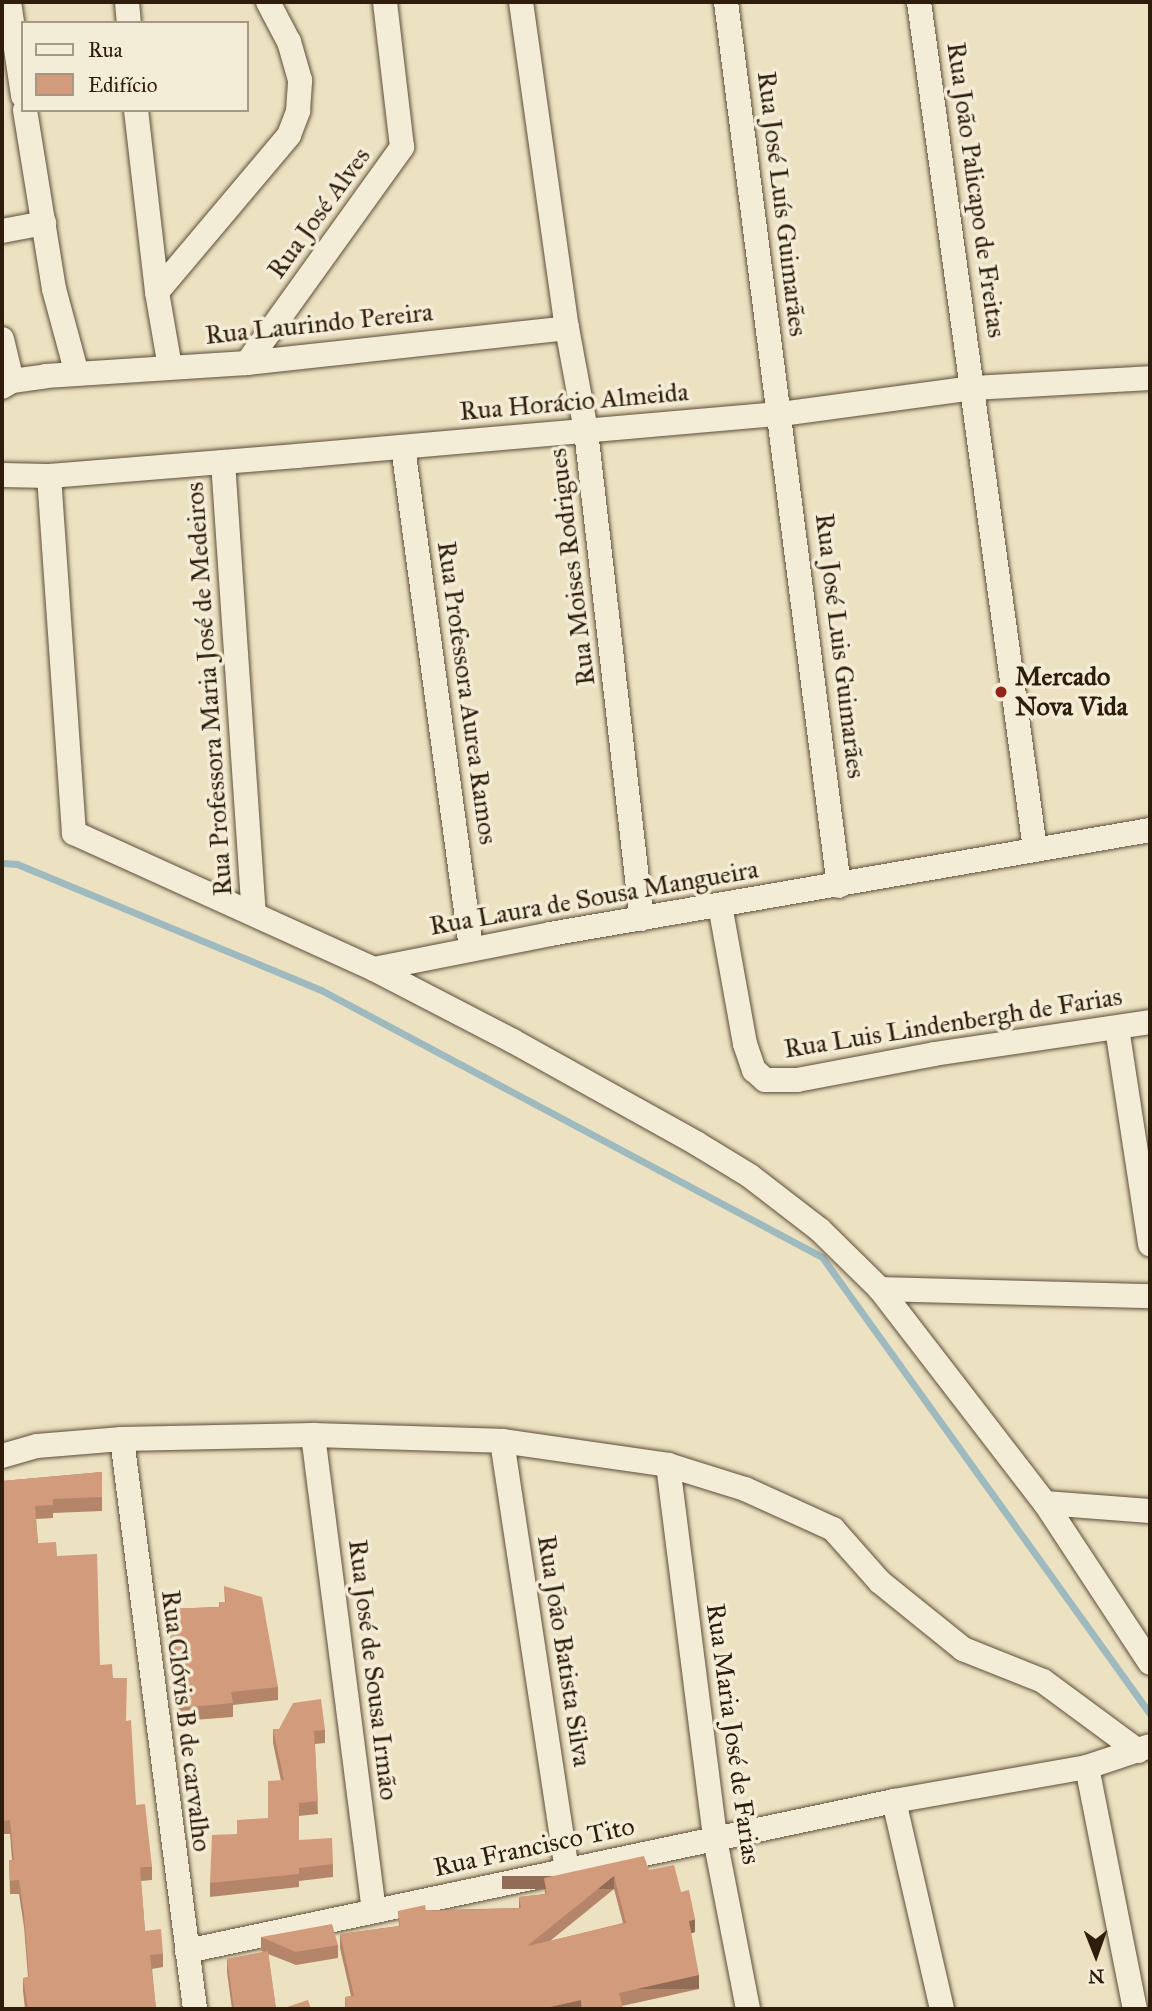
<!DOCTYPE html>
<meta charset="utf-8">
<style>
body{margin:0}
#map{position:relative;width:1152px;height:2011px;overflow:hidden;background:#ece2c2;font-family:"IM FELL Great Primer",serif}
div>[style]{position:absolute}
.stream>*{height:7px;margin:-3.5px;padding:0 3.5px;transform-origin:3.5px;border-radius:3.5px;background:#9fbabf}
.roads{filter:drop-shadow(0 0 2px #5e4e38) drop-shadow(0 0 2px #5e4e38)}
.minor>*{height:24px;margin:-12px;padding:0 12px;transform-origin:12px;border-radius:12px;background:#f3ecd7}
.wall>*{inset:0;background:#b5856a}
.shaded-wall>*{inset:0;background:#936c56;transform-origin:0 0}
.building>*{inset:0;background:#d29b7b}
.dots>*{width:19px;height:19px;translate:-50% -50%;box-sizing:border-box;border:4px solid #f3ecd7;border-radius:50%}
span{translate:-50% -50%;white-space:nowrap;text-align:center;line-height:1.15;-webkit-text-stroke:7px #f3ecd7;paint-order:stroke}
.street-label{font-size:26px;color:#2e1d0a}
.poi-label{font-size:26px;color:#2e1d0a;font-weight:700}
.left{translate:0 -50%;text-align:left}
.frame{position:absolute;inset:0;border:4px solid #2e1d0a;pointer-events:none}
.legend{position:absolute;left:21px;top:21px;width:228px;height:91px;box-sizing:border-box;background:#f3ecd7;border:2px solid #a49985;margin:0;padding:9px 12px;list-style:none;font-size:21px;color:#2e1d0a}
.legend li{display:flex;align-items:center;gap:14px;height:35px}
.legend b{width:35px;border:2px solid #a49985}
.north{position:absolute;left:1061px;top:1920px;width:70px;height:70px;-webkit-text-stroke:5px #f3ecd7;paint-order:stroke;rotate:179deg;font-size:19px;font-weight:700;line-height:28px;text-align:center;color:#2e1d0a}
.north::after{content:'';display:block;margin:auto;width:24px;height:32px;background:#2e1d0a;clip-path:polygon(50% 0,100% 100%,50% 72%,0 100%)}
</style>
<div id="map">
<div class="stream">
<i style="left:2px;top:863px;width:15px;rotate:4deg"></i>
<i style="left:17px;top:864px;width:329px;rotate:22.5deg"></i>
<i style="left:321px;top:990px;width:568px;rotate:28.05deg"></i>
<i style="left:822px;top:1257px;width:563px;rotate:54.33deg"></i>
</div>
<div class="roads">
<div class="minor">
<i style="left:9px;top:2px;width:95px;rotate:81.5deg"></i>
<i style="left:127px;top:2px;width:21px;rotate:85deg"></i>
<i style="left:521px;top:2px;width:329px;rotate:82deg"></i>
<i style="left:567px;top:328px;width:105px;rotate:79.5deg"></i>
<i style="left:586px;top:431px;width:491px;rotate:83.5deg"></i>
<i style="left:726px;top:2px;width:891px;rotate:82.72deg"></i>
<i style="left:919px;top:2px;width:855px;rotate:82.2deg"></i>
<i style="left:25px;top:110px;width:181px;rotate:80.8deg"></i>
<i style="left:54px;top:289px;width:88px;rotate:74.9deg"></i>
<i style="left:136px;top:110px;width:183px;rotate:83.4deg"></i>
<i style="left:157px;top:292px;width:76px;rotate:80.2deg"></i>
<i style="left:2px;top:231px;width:43px;rotate:-10.8deg"></i>
<i style="left:157px;top:292px;width:205px;rotate:-49.9deg"></i>
<i style="left:289px;top:135px;width:26px;rotate:-69deg"></i>
<i style="left:298px;top:111px;width:31px;rotate:-86deg"></i>
<i style="left:300px;top:80px;width:40px;rotate:-106deg"></i>
<i style="left:289px;top:42px;width:45px;rotate:-117.7deg"></i>
<i style="left:2px;top:339px;width:43px;rotate:76.6deg"></i>
<i style="left:247px;top:363px;width:266px;rotate:-54.3deg"></i>
<i style="left:402px;top:147px;width:146px;rotate:-96.7deg"></i>
<i style="left:2px;top:387px;width:12px;rotate:-31deg"></i>
<i style="left:12px;top:381px;width:34px;rotate:-8deg"></i>
<i style="left:46px;top:376px;width:201px;rotate:-3.7deg"></i>
<i style="left:247px;top:363px;width:322px;rotate:-6.2deg"></i>
<i style="left:403px;top:447px;width:506px;rotate:82.27deg"></i>
<i style="left:223px;top:462px;width:451px;rotate:86.1deg"></i>
<i style="left:2px;top:475px;width:47px;rotate:1.2deg"></i>
<i style="left:49px;top:476px;width:249px;rotate:-4.6deg"></i>
<i style="left:297px;top:456px;width:486px;rotate:-5deg"></i>
<i style="left:781px;top:414px;width:194px;rotate:-7.7deg"></i>
<i style="left:973px;top:388px;width:177px;rotate:-3.2deg"></i>
<i style="left:49px;top:476px;width:358px;rotate:86deg"></i>
<i style="left:74px;top:833px;width:329px;rotate:24.4deg"></i>
<i style="left:374px;top:969px;width:157px;rotate:27.4deg"></i>
<i style="left:513px;top:1041px;width:210px;rotate:29.1deg"></i>
<i style="left:696px;top:1143px;width:63px;rotate:31.4deg"></i>
<i style="left:750px;top:1176px;width:88px;rotate:37.6deg"></i>
<i style="left:820px;top:1230px;width:84px;rotate:44.5deg"></i>
<i style="left:880px;top:1289px;width:270px;rotate:52.4deg"></i>
<i style="left:1045px;top:1503px;width:191px;rotate:56.7deg"></i>
<i style="left:720px;top:905px;width:141px;rotate:79.8deg"></i>
<i style="left:745px;top:1044px;width:28px;rotate:71deg"></i>
<i style="left:754px;top:1070px;width:15px;rotate:42deg"></i>
<i style="left:765px;top:1080px;width:32px"></i>
<i style="left:797px;top:1080px;width:139px;rotate:-10.7deg"></i>
<i style="left:934px;top:1054px;width:218px;rotate:-8.4deg"></i>
<i style="left:374px;top:969px;width:179px;rotate:-11.2deg"></i>
<i style="left:550px;top:934px;width:609px;rotate:-9.83deg"></i>
<i style="left:1117px;top:1028px;width:219px;rotate:81.3deg"></i>
<i style="left:880px;top:1289px;width:270px;rotate:1.5deg"></i>
<i style="left:313px;top:1435px;width:480px;rotate:82.7deg"></i>
<i style="left:122px;top:1439px;width:575px;rotate:82.7deg"></i>
<i style="left:502px;top:1441px;width:435px;rotate:81.4deg"></i>
<i style="left:2px;top:1456px;width:36px;rotate:-16deg"></i>
<i style="left:37px;top:1446px;width:85px;rotate:-4.7deg"></i>
<i style="left:122px;top:1439px;width:191px;rotate:-1.2deg"></i>
<i style="left:313px;top:1435px;width:189px;rotate:1.8deg"></i>
<i style="left:502px;top:1441px;width:168px;rotate:8.2deg"></i>
<i style="left:668px;top:1465px;width:81px;rotate:17.3deg"></i>
<i style="left:745px;top:1489px;width:97px;rotate:24.4deg"></i>
<i style="left:833px;top:1529px;width:71px;rotate:48.4deg"></i>
<i style="left:880px;top:1582px;width:107px;rotate:38.9deg"></i>
<i style="left:963px;top:1649px;width:86px;rotate:21.8deg"></i>
<i style="left:1043px;top:1681px;width:118px;rotate:36.4deg"></i>
<i style="left:668px;top:1465px;width:377px;rotate:82.8deg"></i>
<i style="left:715px;top:1839px;width:173px;rotate:79deg"></i>
<i style="left:1045px;top:1503px;width:105px;rotate:4.4deg"></i>
<i style="left:1087px;top:1767px;width:247px;rotate:78.8deg"></i>
<i style="left:894px;top:1801px;width:213px;rotate:77deg"></i>
<i style="left:187px;top:1951px;width:723px;rotate:-11.98deg"></i>
<i style="left:894px;top:1801px;width:196px;rotate:-10deg"></i>
<i style="left:1087px;top:1767px;width:66px;rotate:-18.4deg"></i>
</div>
</div>
<div class="wall">
<i style="clip-path:polygon(102px 1472px,102px 1511px,53px 1513px,53px 1518px,36px 1519px,38px 1543px,57px 1556px,100px 1665px,113px 1678px,126px 1721px,136px 1805px,152px 1867px,152px 1880px,141px 1881px,145px 1931px,163px 1954px,163px 1967px,152px 1969px,156px 2009px,25px 2009px,23px 1991px,23px 1978px,28px 1977px,24px 1927px,19px 1894px,10px 1894px,9px 1860px,12px 1860px,10px 1834px,2px 1834px,2px 1481px)"></i>
<i style="clip-path:polygon(224px 1586px,278px 1687px,278px 1700px,233px 1705px,233px 1717px,180px 1721px,168px 1622px,168px 1609px,219px 1607px,219px 1602px,225px 1602px)"></i>
<i style="clip-path:polygon(273px 1729px,325px 1730px,325px 1743px,315px 1744px,318px 1814px,299px 1816px,299px 1840px,333px 1864px,333px 1877px,299px 1881px,299px 1887px,210px 1897px,210px 1883px,237px 1834px,268px 1818px,281px 1781px,273px 1743px)"></i>
<i style="clip-path:polygon(evenodd,649px 1870px,681px 1892px,695px 1932px,691px 1933px,699px 1989px,622px 2006px,623px 2009px,345px 2009px,345px 1997px,351px 1996px,340px 1948px,340px 1934px,399px 1926px,398px 1911px,519px 1908px,519px 1897px,545px 1894px,544px 1878px,649px 1870px,614px 1889px,623px 1923px,550px 1941px,614px 1889px)"></i>
<i style="clip-path:polygon(261px 1937px,338px 1945px,338px 1958px,296px 1965px,268px 1954px,276px 2009px,232px 2009px,227px 1972px,227px 1959px,264px 1952px,261px 1951px)"></i>
</div>
<div class="shaded-wall">
<i style="left:614px;top:1876px;width:13px;height:112px;rotate:90deg"></i>
<i style="clip-path:polygon(695px 1919px,695px 1932px,689px 1934px,689px 1921px)"></i>
<i style="left:699px;top:1975px;width:14px;height:82px;rotate:90deg"></i>
<i style="clip-path:polygon(581px 2000px,581px 2009px,541px 2009px)"></i>
</div>
<div class="building">
<i style="clip-path:polygon(102px 1472px,102px 1497px,53px 1499px,53px 1505px,35px 1506px,38px 1543px,56px 1542px,57px 1556px,97px 1554px,100px 1665px,112px 1664px,113px 1678px,127px 1678px,126px 1721px,131px 1720px,136px 1805px,145px 1804px,152px 1867px,140px 1867px,145px 1931px,161px 1929px,163px 1954px,150px 1955px,156px 2009px,28px 2009px,23px 1978px,29px 1977px,24px 1914px,19px 1880px,10px 1881px,9px 1860px,14px 1860px,10px 1820px,2px 1821px,2px 1481px)"></i>
<i style="clip-path:polygon(224px 1586px,262px 1597px,278px 1687px,231px 1692px,233px 1703px,180px 1708px,168px 1609px,220px 1607px,219px 1602px,226px 1602px)"></i>
<i style="clip-path:polygon(321px 1699px,325px 1730px,314px 1731px,318px 1801px,299px 1803px,299px 1840px,332px 1838px,333px 1864px,299px 1868px,299px 1874px,210px 1883px,212px 1835px,237px 1834px,237px 1820px,268px 1818px,268px 1781px,284px 1780px,273px 1729px,279px 1729px,293px 1703px)"></i>
<i style="clip-path:polygon(evenodd,644px 1856px,649px 1870px,674px 1865px,681px 1892px,689px 1890px,695px 1919px,689px 1921px,699px 1975px,619px 1993px,623px 2009px,582px 2009px,581px 2000px,541px 2009px,346px 2009px,345px 1997px,354px 1996px,340px 1934px,400px 1926px,398px 1911px,425px 1905px,426px 1911px,521px 1908px,519px 1897px,547px 1894px,544px 1878px,644px 1856px,614px 1876px,626px 1923px,527px 1946px,614px 1876px)"></i>
<i style="clip-path:polygon(332px 1924px,338px 1945px,296px 1952px,261px 1937px)"></i>
<i style="clip-path:polygon(268px 1951px,276px 2009px,234px 2009px,227px 1959px)"></i>
<i style="clip-path:polygon(308px 2000px,311px 2009px,281px 2009px)"></i>
</div>
<div class="dots">
<i style="left:1001px;top:692px;background:#8f2418"></i>
</div>
<div class="street-label">
<span style="left:976px;top:190px;rotate:82deg">Rua João Palicapo de Freitas</span>
<span style="left:782px;top:204px;rotate:83deg">Rua José Luís Guimarães</span>
<span style="left:319px;top:213px;rotate:-54deg">Rua José Alves</span>
<span style="left:319px;top:324px;rotate:-6deg">Rua Laurindo Pereira</span>
<span style="left:574px;top:402px;rotate:-5deg">Rua Horácio Almeida</span>
<span style="left:572px;top:567px;rotate:-97deg">Rua Moises Rodrigues</span>
<span style="left:840px;top:646px;rotate:83deg">Rua José Luis Guimarães</span>
<span style="left:209px;top:689px;rotate:-94deg">Rua Professora Maria José de Medeiros</span>
<span style="left:467px;top:693px;rotate:82deg">Rua Professora Aurea Ramos</span>
<span style="left:594px;top:898px;rotate:-10deg">Rua Laura de Sousa Mangueira</span>
<span style="left:953px;top:1023px;rotate:-9deg">Rua Luis Lindenbergh de Farias</span>
<span style="left:564px;top:1651px;rotate:81deg">Rua João Batista Silva</span>
<span style="left:373px;top:1670px;rotate:83deg">Rua José de Sousa Irmão</span>
<span style="left:186px;top:1721px;rotate:83deg">Rua Clóvis B de carvalho</span>
<span style="left:733px;top:1734px;rotate:82deg">Rua Maria José de Farias</span>
<span style="left:534px;top:1847px;rotate:-12deg">Rua Francisco Tito</span>
</div>
<div class="poi-label">
<span class="left" style="left:1015px;top:692px">Mercado<br>Nova Vida</span>
</div>
<div class="frame"></div>
<ul class="legend">
<li><b style="height:9px;background:#f3ecd7"></b>Rua</li>
<li><b style="height:19px;background:#d29b7b"></b>Edifício</li>
</ul>
<div class="north">N</div>
</div>
